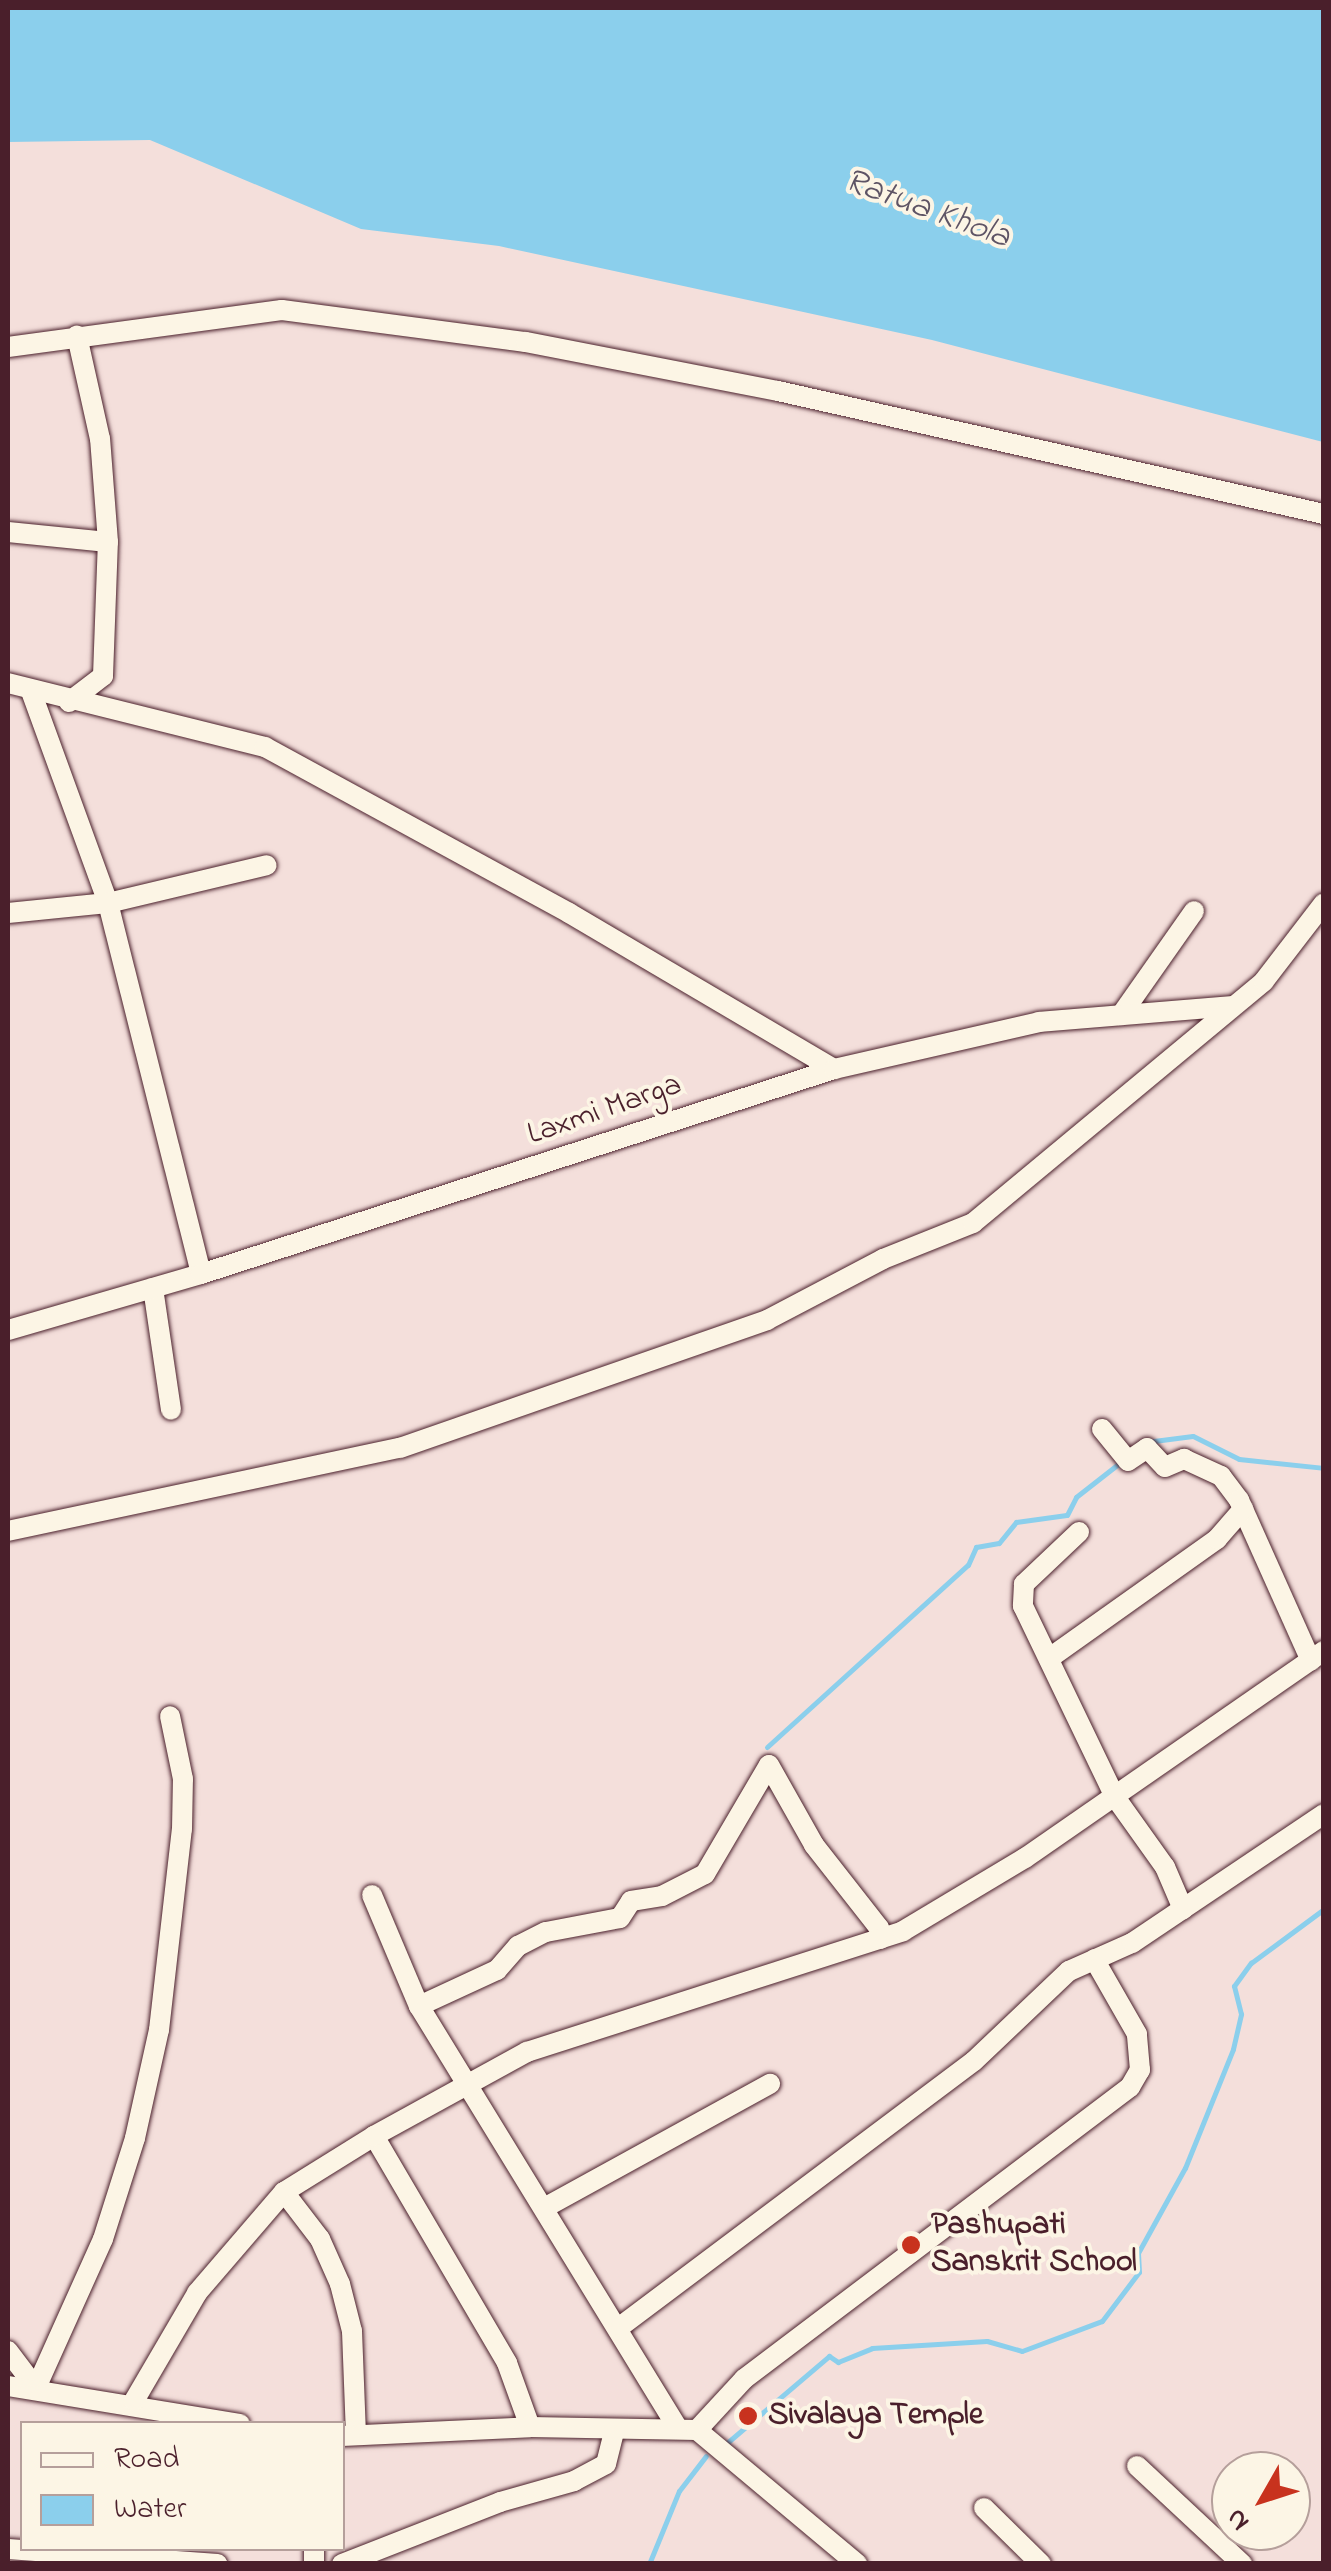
<!DOCTYPE html>
<style>
body{margin:0}
#map{position:relative;width:1331px;height:2571px;overflow:hidden;background:#f4dfdb;font-family:"Indie Flower",sans-serif}
div>[style]{position:absolute}
.water>*{inset:0;background:#8bcfec}
.stream>*{height:5px;margin:-2.5px;padding:0 2.5px;transform-origin:2.5px;border-radius:2.5px;background:#8bcfec}
.roads{filter:drop-shadow(0 0 2px #4a1f2b) drop-shadow(0 0 2px #4a1f2b)}
.minor>*{height:20px;margin:-10px;padding:0 10px;transform-origin:10px;border-radius:10px;background:#fcf5e5}
.dots>*{width:28px;height:28px;translate:-50% -50%;box-sizing:border-box;border:5px solid #fcf5e5;border-radius:50%}
span{translate:-50% -50%;white-space:nowrap;text-align:center;line-height:1.15;-webkit-text-stroke:8px #fcf5e5;paint-order:stroke}
.street-label{font-size:32px;color:#4a1f2b}
.poi-label{font-size:32px;color:#4a1f2b;font-weight:700}
.left{translate:0 -50%;text-align:left}
.water-label{font-size:35px;color:#5e5465;font-style:italic}
.frame{position:absolute;inset:0;border:10px solid #4a1f2b;pointer-events:none}
.legend{position:absolute;left:20px;top:2421px;width:325px;height:130px;box-sizing:border-box;background:#fcf5e5;border:2px solid #b59f9b;margin:0;padding:12px 18px;list-style:none;font-size:30px;color:#4a1f2b}
.legend li{display:flex;align-items:center;gap:20px;height:50px}
.legend b{width:50px;border:2px solid #b59f9b}
.north{position:absolute;left:1211px;top:2451px;width:100px;height:100px;box-sizing:border-box;background:#fcf5e5;border:2px solid #b59f9b;border-radius:50%;rotate:231deg;font-size:28px;font-weight:700;line-height:40px;text-align:center;color:#4a1f2b}
.north::after{content:'';display:block;margin:auto;width:35px;height:45px;background:#c8321e;clip-path:polygon(50% 0,100% 100%,50% 72%,0 100%)}
</style>
<div id="map">
<div class="water">
<i style="clip-path:polygon(8px 8px,1323px 8px,1323px 442px,932px 340px,499px 246px,361px 229px,150px 140px,8px 142px)"></i>
</div>
<div class="stream">
<i style="left:1146px;top:1442px;width:47px;rotate:-7.3deg"></i>
<i style="left:1193px;top:1436px;width:51px;rotate:26.6deg"></i>
<i style="left:1239px;top:1459px;width:85px;rotate:6deg"></i>
<i style="left:767px;top:1747px;width:271px;rotate:-42.2deg"></i>
<i style="left:968px;top:1565px;width:20px;rotate:-66deg"></i>
<i style="left:976px;top:1547px;width:23px;rotate:-10deg"></i>
<i style="left:999px;top:1543px;width:27px;rotate:-51deg"></i>
<i style="left:1016px;top:1522px;width:51px;rotate:-7.8deg"></i>
<i style="left:1067px;top:1515px;width:20px;rotate:-63deg"></i>
<i style="left:1076px;top:1497px;width:58px;rotate:-38deg"></i>
<i style="left:728px;top:2442px;width:133px;rotate:-40.4deg"></i>
<i style="left:829px;top:2356px;width:11px;rotate:34deg"></i>
<i style="left:838px;top:2362px;width:37px;rotate:-22deg"></i>
<i style="left:872px;top:2348px;width:115px;rotate:-3.5deg"></i>
<i style="left:987px;top:2341px;width:36px;rotate:16deg"></i>
<i style="left:1022px;top:2351px;width:85px;rotate:-20.6deg"></i>
<i style="left:1102px;top:2321px;width:61px;rotate:-52.9deg"></i>
<i style="left:1139px;top:2272px;width:19px;rotate:-93deg"></i>
<i style="left:1138px;top:2253px;width:97px;rotate:-61.1deg"></i>
<i style="left:1185px;top:2168px;width:128px;rotate:-68deg"></i>
<i style="left:1233px;top:2049px;width:36px;rotate:-77deg"></i>
<i style="left:1241px;top:2014px;width:29px;rotate:-104deg"></i>
<i style="left:1234px;top:1986px;width:29px;rotate:-54deg"></i>
<i style="left:1251px;top:1963px;width:91px;rotate:-36.5deg"></i>
<i style="left:649px;top:2564px;width:79px;rotate:-67.7deg"></i>
<i style="left:679px;top:2491px;width:44px;rotate:-52.4deg"></i>
</div>
<div class="roads">
<div class="minor">
<i style="left:8px;top:347px;width:276px;rotate:-7.7deg"></i>
<i style="left:282px;top:310px;width:246px;rotate:7.5deg"></i>
<i style="left:526px;top:342px;width:257px;rotate:11deg"></i>
<i style="left:778px;top:391px;width:560px;rotate:12.7deg"></i>
<i style="left:8px;top:532px;width:100px;rotate:5.7deg"></i>
<i style="left:8px;top:683px;width:265px;rotate:14deg"></i>
<i style="left:265px;top:747px;width:346px;rotate:28.6deg"></i>
<i style="left:569px;top:913px;width:308px;rotate:30.5deg"></i>
<i style="left:32px;top:694px;width:222px;rotate:70deg"></i>
<i style="left:108px;top:903px;width:382px;rotate:75.9deg"></i>
<i style="left:69px;top:702px;width:43px;rotate:-37.4deg"></i>
<i style="left:103px;top:676px;width:134px;rotate:-87.9deg"></i>
<i style="left:108px;top:542px;width:103px;rotate:-94.4deg"></i>
<i style="left:100px;top:439px;width:106px;rotate:-102.6deg"></i>
<i style="left:8px;top:913px;width:100px;rotate:-5.7deg"></i>
<i style="left:108px;top:903px;width:163px;rotate:-13.4deg"></i>
<i style="left:1121px;top:1015px;width:127px;rotate:-54.9deg"></i>
<i style="left:153px;top:1288px;width:123px;rotate:81.6deg"></i>
<i style="left:8px;top:1330px;width:201px;rotate:-16.2deg"></i>
<i style="left:201px;top:1274px;width:665px;rotate:-17.94deg"></i>
<i style="left:834px;top:1069px;width:210px;rotate:-12.9deg"></i>
<i style="left:1039px;top:1022px;width:194px;rotate:-4.7deg"></i>
<i style="left:1102px;top:1429px;width:41px;rotate:50.9deg"></i>
<i style="left:1128px;top:1461px;width:23px;rotate:-34deg"></i>
<i style="left:1147px;top:1448px;width:26px;rotate:47deg"></i>
<i style="left:1165px;top:1467px;width:21px;rotate:-23deg"></i>
<i style="left:1184px;top:1459px;width:41px;rotate:24.7deg"></i>
<i style="left:1221px;top:1476px;width:30px;rotate:53deg"></i>
<i style="left:1239px;top:1500px;width:176px;rotate:65.9deg"></i>
<i style="left:8px;top:1531px;width:401px;rotate:-12deg"></i>
<i style="left:400px;top:1448px;width:389px;rotate:-19.2deg"></i>
<i style="left:767px;top:1320px;width:131px;rotate:-27.7deg"></i>
<i style="left:883px;top:1259px;width:97px;rotate:-21.8deg"></i>
<i style="left:973px;top:1223px;width:378px;rotate:-39.7deg"></i>
<i style="left:1264px;top:981px;width:98px;rotate:-52.4deg"></i>
<i style="left:1079px;top:1532px;width:76px;rotate:136.6deg"></i>
<i style="left:1024px;top:1584px;width:22px;rotate:93deg"></i>
<i style="left:1023px;top:1606px;width:212px;rotate:64.3deg"></i>
<i style="left:1115px;top:1797px;width:86px;rotate:54.5deg"></i>
<i style="left:1165px;top:1867px;width:46px;rotate:66.8deg"></i>
<i style="left:1051px;top:1657px;width:204px;rotate:-35.4deg"></i>
<i style="left:1217px;top:1539px;width:40px;rotate:-49deg"></i>
<i style="left:372px;top:1895px;width:121px;rotate:67.1deg"></i>
<i style="left:419px;top:2006px;width:495px;rotate:58.5deg"></i>
<i style="left:419px;top:2006px;width:86px;rotate:-24.8deg"></i>
<i style="left:497px;top:1970px;width:32px;rotate:-49deg"></i>
<i style="left:518px;top:1946px;width:31px;rotate:-27deg"></i>
<i style="left:546px;top:1932px;width:75px;rotate:-10.7deg"></i>
<i style="left:620px;top:1918px;width:20px;rotate:-57deg"></i>
<i style="left:631px;top:1901px;width:31px;rotate:-9deg"></i>
<i style="left:662px;top:1896px;width:48px;rotate:-27.1deg"></i>
<i style="left:705px;top:1874px;width:126px;rotate:-59.6deg"></i>
<i style="left:769px;top:1765px;width:92px;rotate:60.6deg"></i>
<i style="left:814px;top:1845px;width:105px;rotate:51.9deg"></i>
<i style="left:879px;top:1928px;width:11px;rotate:80deg"></i>
<i style="left:374px;top:2136px;width:263px;rotate:59.6deg"></i>
<i style="left:507px;top:2363px;width:68px;rotate:70.2deg"></i>
<i style="left:284px;top:2192px;width:59px;rotate:52.5deg"></i>
<i style="left:320px;top:2239px;width:49px;rotate:66deg"></i>
<i style="left:340px;top:2284px;width:49px;rotate:75.7deg"></i>
<i style="left:352px;top:2331px;width:104px;rotate:87.8deg"></i>
<i style="left:544px;top:2208px;width:258px;rotate:-28.8deg"></i>
<i style="left:621px;top:2326px;width:441px;rotate:-36.9deg"></i>
<i style="left:974px;top:2061px;width:131px;rotate:-43.5deg"></i>
<i style="left:1069px;top:1971px;width:69px;rotate:-24deg"></i>
<i style="left:1132px;top:1943px;width:231px;rotate:-33.9deg"></i>
<i style="left:8px;top:2351px;width:46px;rotate:52.9deg"></i>
<i style="left:36px;top:2388px;width:163px;rotate:-65.8deg"></i>
<i style="left:103px;top:2239px;width:106px;rotate:-72.4deg"></i>
<i style="left:135px;top:2138px;width:111px;rotate:-77.5deg"></i>
<i style="left:159px;top:2030px;width:202px;rotate:-83.5deg"></i>
<i style="left:182px;top:1829px;width:50px;rotate:-88.9deg"></i>
<i style="left:183px;top:1779px;width:64px;rotate:-101.7deg"></i>
<i style="left:8px;top:2386px;width:235px;rotate:9.3deg"></i>
<i style="left:134px;top:2401px;width:125px;rotate:-59.7deg"></i>
<i style="left:197px;top:2293px;width:133px;rotate:-49.3deg"></i>
<i style="left:284px;top:2192px;width:106px;rotate:-31.9deg"></i>
<i style="left:374px;top:2136px;width:175px;rotate:-28.8deg"></i>
<i style="left:527px;top:2052px;width:395px;rotate:-17.8deg"></i>
<i style="left:903px;top:1931px;width:142px;rotate:-30.9deg"></i>
<i style="left:1025px;top:1858px;width:364px;rotate:-34.7deg"></i>
<i style="left:697px;top:2430px;width:69px;rotate:-47.3deg"></i>
<i style="left:744px;top:2379px;width:484px;rotate:-37.1deg"></i>
<i style="left:1130px;top:2087px;width:20px;rotate:-60deg"></i>
<i style="left:1140px;top:2070px;width:36px;rotate:-95deg"></i>
<i style="left:1137px;top:2034px;width:86px;rotate:-119.8deg"></i>
<i style="left:342px;top:2436px;width:188px;rotate:-2.7deg"></i>
<i style="left:530px;top:2427px;width:167px;rotate:1deg"></i>
<i style="left:697px;top:2430px;width:209px;rotate:39.9deg"></i>
<i style="left:1137px;top:2466px;width:144px;rotate:43deg"></i>
<i style="left:984px;top:2508px;width:80px;rotate:44.5deg"></i>
<i style="left:314px;top:2548px;width:16px;rotate:90deg"></i>
<i style="left:8px;top:2549px;width:210px;rotate:4.1deg"></i>
<i style="left:342px;top:2564px;width:170px;rotate:-21.4deg"></i>
<i style="left:500px;top:2502px;width:77px;rotate:-15.8deg"></i>
<i style="left:574px;top:2481px;width:36px;rotate:-28deg"></i>
<i style="left:606px;top:2464px;width:36px;rotate:-76deg"></i>
</div>
</div>
<div class="dots">
<i style="left:911px;top:2245px;background:#c8321e"></i>
<i style="left:748px;top:2416px;background:#c8321e"></i>
</div>
<div class="street-label">
<span style="left:605px;top:1111px;rotate:-19deg">Laxmi Marga</span>
</div>
<div class="poi-label">
<span class="left" style="left:931px;top:2245px">Pashupati<br>Sanskrit School</span>
<span class="left" style="left:768px;top:2416px">Sivalaya Temple</span>
</div>
<div class="water-label">
<span style="left:927px;top:210px;rotate:20deg">Ratua Khola</span>
</div>
<div class="frame"></div>
<ul class="legend">
<li><b style="height:12px;background:#fcf5e5"></b>Road</li>
<li><b style="height:28px;background:#8bcfec"></b>Water</li>
</ul>
<div class="north">N</div>
</div>
